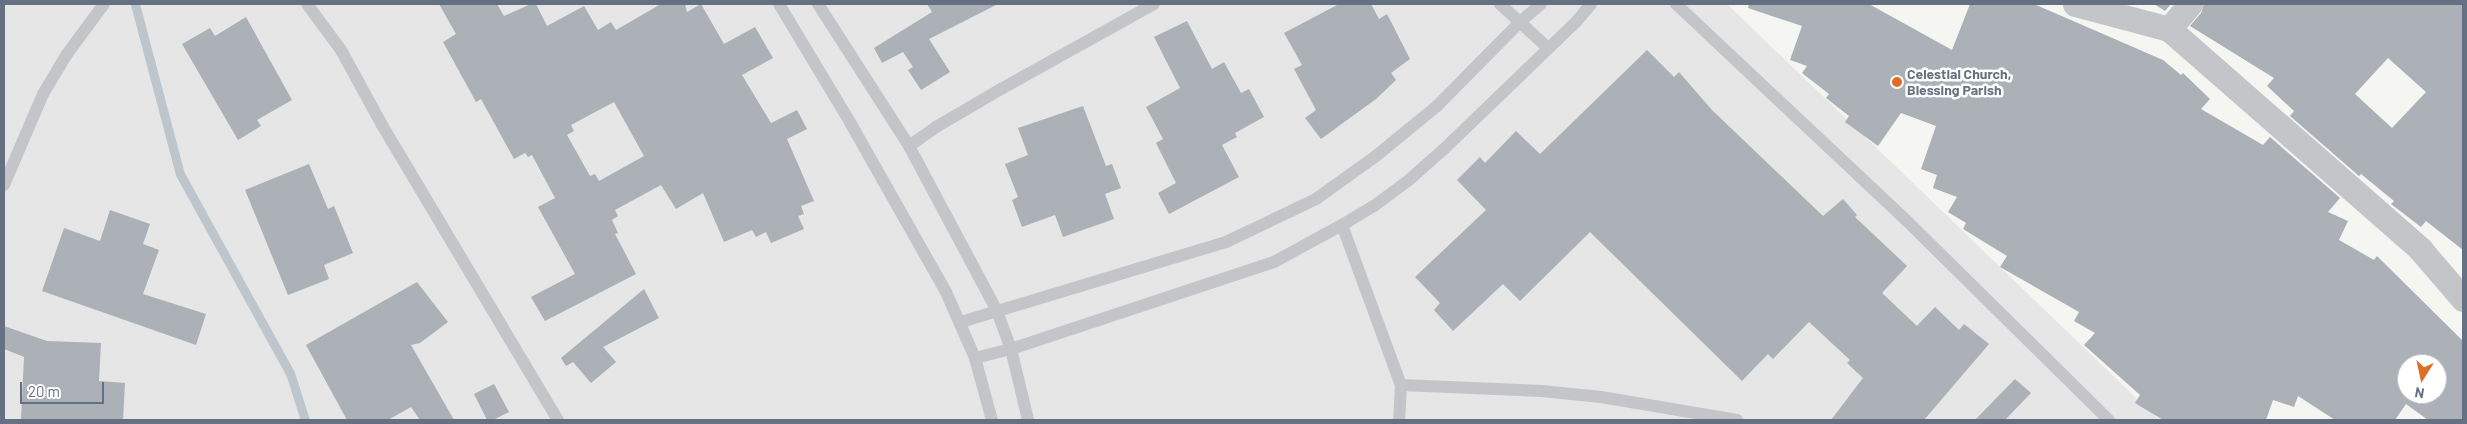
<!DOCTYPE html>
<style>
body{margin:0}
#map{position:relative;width:2467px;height:424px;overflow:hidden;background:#f5f5f1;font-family:Barlow,sans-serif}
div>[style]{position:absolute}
.built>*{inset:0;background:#e5e6e5}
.stream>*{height:9px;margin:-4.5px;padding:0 4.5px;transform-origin:4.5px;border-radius:4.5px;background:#bec6cd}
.building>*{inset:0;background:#abb1b7}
.service>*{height:12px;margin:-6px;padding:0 6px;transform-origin:6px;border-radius:6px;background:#c3c5c9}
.minor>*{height:25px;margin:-12.5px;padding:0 12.5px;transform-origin:12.5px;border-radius:12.5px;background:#c3c5c9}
.dots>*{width:14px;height:14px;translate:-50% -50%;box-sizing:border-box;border:2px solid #fff;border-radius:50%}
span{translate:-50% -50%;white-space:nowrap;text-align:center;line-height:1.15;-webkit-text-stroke:5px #fff;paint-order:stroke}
.poi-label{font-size:14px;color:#657182;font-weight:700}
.left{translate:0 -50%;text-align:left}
.frame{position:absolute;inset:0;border:5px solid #657182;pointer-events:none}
.north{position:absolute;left:2397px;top:354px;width:50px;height:50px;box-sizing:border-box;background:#fff;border:1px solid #c1c6cd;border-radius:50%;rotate:190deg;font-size:14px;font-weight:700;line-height:20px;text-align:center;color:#657182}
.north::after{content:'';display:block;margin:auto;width:18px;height:22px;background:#df6c27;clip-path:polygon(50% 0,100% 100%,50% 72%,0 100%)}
.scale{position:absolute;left:20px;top:382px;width:84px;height:22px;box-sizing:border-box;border:2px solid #657182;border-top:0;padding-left:6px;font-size:15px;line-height:18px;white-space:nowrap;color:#657182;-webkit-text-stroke:4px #fff;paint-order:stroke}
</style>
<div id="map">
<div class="built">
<i style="clip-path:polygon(4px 4px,1727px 4px,2159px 420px,4px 420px)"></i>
</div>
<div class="stream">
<i style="left:135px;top:4px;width:176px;rotate:75.2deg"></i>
<i style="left:180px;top:174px;width:227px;rotate:61.1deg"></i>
<i style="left:290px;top:373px;width:49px;rotate:72.3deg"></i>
</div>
<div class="building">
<i style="clip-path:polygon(evenodd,439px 4px,497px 4px,504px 16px,531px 4px,536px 4px,547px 26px,584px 6px,598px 30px,611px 22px,616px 30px,661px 4px,685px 4px,687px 12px,701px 4px,724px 44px,755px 27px,773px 58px,742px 75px,771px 123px,797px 110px,807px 129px,787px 139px,814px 201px,801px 206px,804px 214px,798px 216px,804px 229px,771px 243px,766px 232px,756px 237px,752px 230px,724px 242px,703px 193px,676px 209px,661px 185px,615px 210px,618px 216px,612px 220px,618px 233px,615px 234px,636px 274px,545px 321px,531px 297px,575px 274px,538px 207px,555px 198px,532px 155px,528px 157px,525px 153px,514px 159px,481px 99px,476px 102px,443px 42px,456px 34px,439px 4px,614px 102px,644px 156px,599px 181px,595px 174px,590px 176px,567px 135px,574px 131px,571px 125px,614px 102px)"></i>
<i style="clip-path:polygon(927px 4px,998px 4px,929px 39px,950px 72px,921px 90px,908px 70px,913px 67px,903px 52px,882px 63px,874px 48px,932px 12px)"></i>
<i style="clip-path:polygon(1339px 4px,1371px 4px,1379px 19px,1387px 14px,1410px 59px,1391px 73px,1396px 80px,1376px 99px,1321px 139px,1305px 118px,1316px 110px,1294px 69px,1302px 65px,1284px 33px)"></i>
<i style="clip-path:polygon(evenodd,1749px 4px,1869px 4px,1952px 50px,1970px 4px,2034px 4px,2163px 60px,2181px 75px,2183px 73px,2210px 99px,2201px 109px,2263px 145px,2270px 137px,2340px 198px,2328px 212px,2348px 221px,2339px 240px,2374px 260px,2377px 256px,2463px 341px,2463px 420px,2428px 420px,2406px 404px,2395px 420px,2335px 420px,2298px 396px,2294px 407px,2273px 400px,2266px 420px,2163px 420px,2135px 403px,2140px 395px,2084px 345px,2095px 333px,2074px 321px,2079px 312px,2000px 267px,2007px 256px,1963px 229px,1966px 223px,1948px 212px,1957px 197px,1933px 188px,1937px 175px,1921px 169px,1936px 126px,1901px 113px,1878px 146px,1845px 122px,1849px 116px,1826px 98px,1829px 94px,1802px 73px,1807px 66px,1790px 60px,1802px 26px,1748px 8px,1749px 4px,2407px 364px,2437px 364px,2437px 394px,2407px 394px,2407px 364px)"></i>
<i style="clip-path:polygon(2154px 4px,2171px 4px,2165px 11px)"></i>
<i style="clip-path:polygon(evenodd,2204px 4px,2463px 4px,2463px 250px,2426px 221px,2421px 227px,2391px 204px,2394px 201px,2361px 174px,2359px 176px,2290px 116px,2294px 111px,2267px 86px,2274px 78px,2190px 26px,2201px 13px,2204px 4px,2388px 58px,2426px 92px,2392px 128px,2355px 94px,2388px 58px)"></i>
<i style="clip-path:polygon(246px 17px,292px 100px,257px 120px,261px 126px,238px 140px,182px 44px,210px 28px,215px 36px)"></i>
<i style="clip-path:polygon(1187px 21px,1212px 69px,1224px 62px,1241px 93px,1249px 89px,1264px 117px,1235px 133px,1237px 137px,1222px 145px,1239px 177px,1169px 214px,1158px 193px,1176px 183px,1156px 143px,1163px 139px,1146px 107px,1180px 88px,1154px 37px)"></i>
<i style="clip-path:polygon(1647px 50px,1674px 77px,1679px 72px,1712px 110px,1823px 216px,1843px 199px,1857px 215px,1855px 217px,1907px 266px,1882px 293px,1917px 326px,1935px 307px,1959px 330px,1964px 324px,1989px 344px,1924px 420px,1831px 420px,1863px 378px,1847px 363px,1850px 360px,1809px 322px,1773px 359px,1768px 354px,1742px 381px,1590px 232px,1520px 301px,1503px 284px,1453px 331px,1434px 310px,1440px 303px,1415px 277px,1486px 210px,1457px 180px,1480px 157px,1485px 163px,1516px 131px,1540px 154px)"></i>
<i style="clip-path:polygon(1083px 106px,1106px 166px,1112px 164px,1121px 188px,1105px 194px,1114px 219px,1063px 237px,1055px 215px,1022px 227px,1012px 200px,1018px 197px,1005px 164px,1028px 155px,1018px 128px)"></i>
<i style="clip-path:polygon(309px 164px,328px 209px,334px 206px,353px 253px,324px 265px,329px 279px,288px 295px,245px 190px)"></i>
<i style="clip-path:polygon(110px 210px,150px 224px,143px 244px,159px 250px,143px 294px,206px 314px,196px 345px,42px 291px,64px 228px,100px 241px)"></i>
<i style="clip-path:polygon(417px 282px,448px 322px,420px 343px,411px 345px,454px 420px,420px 420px,411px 407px,388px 420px,347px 420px,306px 345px)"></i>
<i style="clip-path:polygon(644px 289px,659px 318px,603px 347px,616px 362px,591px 383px,573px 362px,566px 366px,561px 358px)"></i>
<i style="clip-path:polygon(4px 326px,47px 341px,101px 343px,99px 381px,125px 383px,123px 420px,21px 420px,24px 357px,4px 349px)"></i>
<i style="clip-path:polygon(2015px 379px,2031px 393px,2005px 420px,1975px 420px)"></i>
<i style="clip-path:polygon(494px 384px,509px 412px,493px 420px,487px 420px,474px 394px)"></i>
</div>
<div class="service">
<i style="left:307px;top:4px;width:57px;rotate:53.5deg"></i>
<i style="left:341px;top:50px;width:85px;rotate:61.3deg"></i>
<i style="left:382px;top:125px;width:344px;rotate:59.2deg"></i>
<i style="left:779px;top:4px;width:140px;rotate:59deg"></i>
<i style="left:851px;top:124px;width:193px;rotate:60.5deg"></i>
<i style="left:946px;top:292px;width:72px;rotate:66.3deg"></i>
<i style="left:975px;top:358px;width:64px;rotate:74.7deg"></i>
<i style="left:818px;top:4px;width:169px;rotate:57.3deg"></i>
<i style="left:909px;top:146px;width:187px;rotate:61.9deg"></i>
<i style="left:997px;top:311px;width:40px;rotate:69.8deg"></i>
<i style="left:1011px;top:349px;width:73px;rotate:76.5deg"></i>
<i style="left:1500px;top:4px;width:65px;rotate:42.5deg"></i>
<i style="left:1676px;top:4px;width:317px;rotate:43.2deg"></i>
<i style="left:1907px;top:221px;width:284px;rotate:44.6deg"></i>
<i style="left:909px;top:146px;width:33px;rotate:-35deg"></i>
<i style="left:936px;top:127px;width:75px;rotate:-30.3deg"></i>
<i style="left:1001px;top:89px;width:175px;rotate:-29.1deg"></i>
<i style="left:4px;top:185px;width:99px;rotate:-66.8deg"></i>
<i style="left:43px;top:94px;width:47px;rotate:-59deg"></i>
<i style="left:67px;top:54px;width:62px;rotate:-53.5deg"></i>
<i style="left:1342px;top:225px;width:171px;rotate:69.8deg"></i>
<i style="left:1401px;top:385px;width:35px;rotate:93deg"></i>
<i style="left:961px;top:322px;width:277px;rotate:-16.8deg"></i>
<i style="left:1226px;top:242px;width:100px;rotate:-25.5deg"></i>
<i style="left:1316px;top:199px;width:74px;rotate:-35.6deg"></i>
<i style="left:1376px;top:156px;width:79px;rotate:-39.3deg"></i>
<i style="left:1437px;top:106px;width:117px;rotate:-45.3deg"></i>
<i style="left:1519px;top:23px;width:29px;rotate:-41deg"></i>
<i style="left:975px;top:358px;width:37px;rotate:-14deg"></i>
<i style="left:1011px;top:349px;width:277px;rotate:-18.3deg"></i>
<i style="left:1274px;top:262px;width:77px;rotate:-28.6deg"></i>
<i style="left:1342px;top:225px;width:37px;rotate:-31deg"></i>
<i style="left:1374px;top:206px;width:44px;rotate:-36.6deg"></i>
<i style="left:1409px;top:180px;width:48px;rotate:-41.6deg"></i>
<i style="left:1445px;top:148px;width:182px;rotate:-43.9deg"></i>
<i style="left:1576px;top:22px;width:23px;rotate:-50deg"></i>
<i style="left:1401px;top:385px;width:141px;rotate:2.4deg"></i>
<i style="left:1542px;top:391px;width:59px;rotate:5.8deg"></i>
<i style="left:1601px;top:397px;width:138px;rotate:9.6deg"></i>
</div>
<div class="minor">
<i style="left:2075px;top:4px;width:97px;rotate:14.9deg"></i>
<i style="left:2169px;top:29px;width:334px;rotate:41.2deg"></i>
<i style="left:2420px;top:249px;width:66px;rotate:49.3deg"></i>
<i style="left:2169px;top:29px;width:33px;rotate:-50deg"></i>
</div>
<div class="dots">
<i style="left:1897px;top:82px;background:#df6c27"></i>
</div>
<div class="poi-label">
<span class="left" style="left:1907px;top:82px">Celestial Church,<br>Blessing Parish</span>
</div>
<div class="frame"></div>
<div class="north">N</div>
<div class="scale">20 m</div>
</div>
